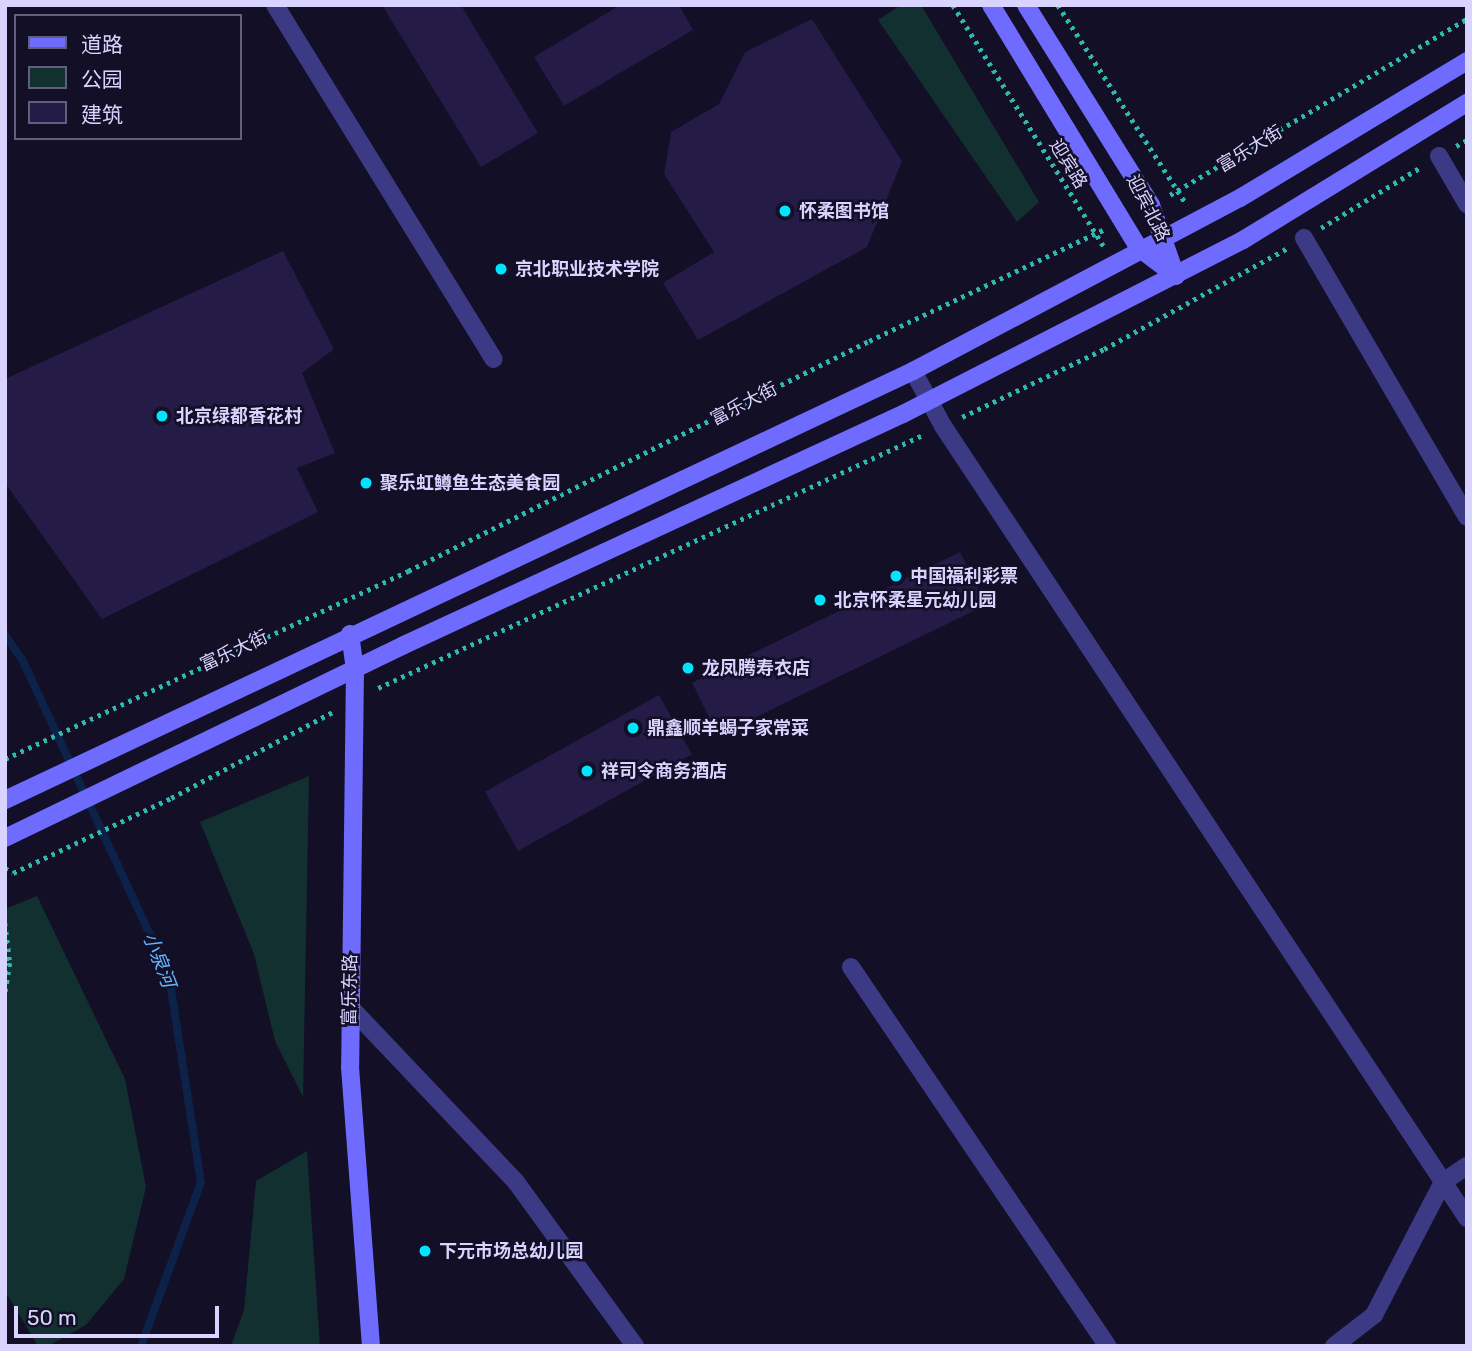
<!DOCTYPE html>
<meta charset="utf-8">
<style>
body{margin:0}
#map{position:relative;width:1472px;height:1351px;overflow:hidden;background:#130f26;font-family:Rubik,"Noto Sans SC",sans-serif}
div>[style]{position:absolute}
.green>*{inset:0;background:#12302f}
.stream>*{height:8px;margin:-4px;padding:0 4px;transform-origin:4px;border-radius:4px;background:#0c2248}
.building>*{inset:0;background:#241b47;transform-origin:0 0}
.path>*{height:4.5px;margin-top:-2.25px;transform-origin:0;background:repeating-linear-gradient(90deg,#2fb8b0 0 3.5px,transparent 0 8.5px)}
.minor>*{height:18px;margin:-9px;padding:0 9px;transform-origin:9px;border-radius:9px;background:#3d3a85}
.secondary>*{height:18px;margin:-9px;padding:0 9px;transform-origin:9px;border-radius:9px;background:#6f6bff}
.dots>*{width:19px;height:19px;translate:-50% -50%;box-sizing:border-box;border:4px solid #130f26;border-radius:50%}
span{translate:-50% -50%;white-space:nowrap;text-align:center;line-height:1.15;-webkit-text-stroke:5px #130f26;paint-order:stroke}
.street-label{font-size:18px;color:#d9d4ff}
.poi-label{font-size:18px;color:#d9d4ff;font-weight:700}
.left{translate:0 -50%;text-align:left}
.water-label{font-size:19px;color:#62b6ff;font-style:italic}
.frame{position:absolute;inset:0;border:7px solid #d9d4ff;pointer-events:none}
.legend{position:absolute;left:14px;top:14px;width:228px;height:126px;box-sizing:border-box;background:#130f26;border:2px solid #625e7d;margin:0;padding:9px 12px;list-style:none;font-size:21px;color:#d9d4ff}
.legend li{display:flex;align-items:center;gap:14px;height:35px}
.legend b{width:35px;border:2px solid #625e7d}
.scale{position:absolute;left:14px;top:1306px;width:205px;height:32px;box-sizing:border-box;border:4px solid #d9d4ff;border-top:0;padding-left:9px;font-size:21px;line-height:24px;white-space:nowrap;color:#d9d4ff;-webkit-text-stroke:5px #130f26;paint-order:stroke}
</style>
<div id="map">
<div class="green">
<i style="clip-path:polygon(901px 5px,921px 5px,1039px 202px,1017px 222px,878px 20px)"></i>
<i style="clip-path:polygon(309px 776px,303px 1097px,275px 1041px,254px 954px,200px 822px)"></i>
<i style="clip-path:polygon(37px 896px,125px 1079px,146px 1187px,124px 1279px,86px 1325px,48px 1346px,38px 1346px,5px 1291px,5px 909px)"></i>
<i style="clip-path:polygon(307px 1151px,320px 1346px,231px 1346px,244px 1310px,256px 1181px)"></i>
</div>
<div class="stream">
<i style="left:5px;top:635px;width:29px;rotate:55deg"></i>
<i style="left:22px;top:659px;width:349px;rotate:65.1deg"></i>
<i style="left:169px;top:976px;width:208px;rotate:81.2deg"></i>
<i style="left:201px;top:1182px;width:175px;rotate:110.1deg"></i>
</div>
<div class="building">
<i style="clip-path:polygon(382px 5px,461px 5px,538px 133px,481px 167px)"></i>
<i style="clip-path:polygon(620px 5px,679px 5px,693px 30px,564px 106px,534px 57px)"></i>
<i style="clip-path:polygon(812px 19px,902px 161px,867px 247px,698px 340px,663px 283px,714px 252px,664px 174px,671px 132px,719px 104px,745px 52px)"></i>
<i style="clip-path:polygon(283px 251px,334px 349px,302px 373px,335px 453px,297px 468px,318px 512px,102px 619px,5px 483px,5px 379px)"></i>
<i style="left:960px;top:552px;width:59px;height:298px;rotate:64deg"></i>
<i style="left:659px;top:695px;width:68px;height:199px;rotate:61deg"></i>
</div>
<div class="path">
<i style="left:953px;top:5px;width:287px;rotate:58deg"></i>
<i style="left:1058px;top:5px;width:238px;rotate:57.2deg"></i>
<i style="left:1456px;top:146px;width:13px;rotate:-29deg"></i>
<i style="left:1170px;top:195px;width:345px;rotate:-30.7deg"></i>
<i style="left:1321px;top:228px;width:117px;rotate:-31.4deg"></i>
<i style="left:962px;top:417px;width:157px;rotate:-25.6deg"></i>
<i style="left:1104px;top:349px;width:208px;rotate:-28.8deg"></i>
<i style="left:378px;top:688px;width:603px;rotate:-24.91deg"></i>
<i style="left:5px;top:759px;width:445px;rotate:-25deg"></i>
<i style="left:408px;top:571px;width:515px;rotate:-26.52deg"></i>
<i style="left:869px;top:341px;width:259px;rotate:-25.4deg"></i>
<i style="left:5px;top:868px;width:9px;rotate:32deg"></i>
<i style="left:13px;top:873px;width:175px;rotate:-25.4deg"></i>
<i style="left:171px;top:798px;width:183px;rotate:-28deg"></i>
<i style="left:5px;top:923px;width:40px;rotate:82.9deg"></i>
<i style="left:10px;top:963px;width:31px;rotate:99deg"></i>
</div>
<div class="minor">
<i style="left:275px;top:5px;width:416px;rotate:58.3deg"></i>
<i style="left:1439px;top:156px;width:56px;rotate:59.7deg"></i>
<i style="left:1304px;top:238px;width:323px;rotate:59.7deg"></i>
<i style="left:913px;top:371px;width:63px;rotate:61.4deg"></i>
<i style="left:943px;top:426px;width:950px;rotate:56.51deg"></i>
<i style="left:851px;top:967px;width:458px;rotate:55.9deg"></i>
<i style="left:350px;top:1007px;width:241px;rotate:46.5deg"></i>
<i style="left:516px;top:1182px;width:203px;rotate:54deg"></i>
<i style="left:1334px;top:1346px;width:51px;rotate:-37.8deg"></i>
<i style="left:1374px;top:1315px;width:150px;rotate:-62.6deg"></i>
<i style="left:1443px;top:1182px;width:29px;rotate:-34deg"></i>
</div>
<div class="secondary">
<i style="left:991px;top:5px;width:285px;rotate:58.7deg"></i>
<i style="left:1139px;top:248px;width:46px;rotate:37.1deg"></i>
<i style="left:1026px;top:5px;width:236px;rotate:58deg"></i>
<i style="left:1151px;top:205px;width:75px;rotate:70.6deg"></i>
<i style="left:350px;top:634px;width:36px;rotate:82deg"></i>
<i style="left:355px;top:670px;width:397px;rotate:90.7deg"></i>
<i style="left:350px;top:1067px;width:280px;rotate:85.7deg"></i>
<i style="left:5px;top:800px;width:1004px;rotate:-25.29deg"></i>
<i style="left:913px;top:371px;width:370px;rotate:-27.9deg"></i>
<i style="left:1240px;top:198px;width:265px;rotate:-31.1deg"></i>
<i style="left:5px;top:838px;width:443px;rotate:-25.8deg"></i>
<i style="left:404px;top:645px;width:550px;rotate:-24.84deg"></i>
<i style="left:903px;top:414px;width:382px;rotate:-27.1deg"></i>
<i style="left:1243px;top:240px;width:263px;rotate:-31.5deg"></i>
</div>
<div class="dots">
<i style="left:785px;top:211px;background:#00e5ff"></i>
<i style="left:501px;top:269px;background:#00e5ff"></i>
<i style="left:162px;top:416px;background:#00e5ff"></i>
<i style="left:366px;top:483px;background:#00e5ff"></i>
<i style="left:896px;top:576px;background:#00e5ff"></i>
<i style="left:820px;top:600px;background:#00e5ff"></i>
<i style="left:688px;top:668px;background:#00e5ff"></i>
<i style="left:633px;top:728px;background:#00e5ff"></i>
<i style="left:587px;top:771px;background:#00e5ff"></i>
<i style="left:425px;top:1251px;background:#00e5ff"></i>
</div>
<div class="street-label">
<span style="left:1250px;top:149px;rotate:-31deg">富乐大街</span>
<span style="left:1068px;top:164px;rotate:58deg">迎宾路</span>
<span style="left:1148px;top:208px;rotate:63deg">迎宾北路</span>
<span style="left:744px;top:404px;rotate:-27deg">富乐大街</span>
<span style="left:234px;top:651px;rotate:-25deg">富乐大街</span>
<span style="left:350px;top:990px;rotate:-89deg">富乐东路</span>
</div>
<div class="poi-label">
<span class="left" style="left:799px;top:211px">怀柔图书馆</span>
<span class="left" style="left:515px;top:269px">京北职业技术学院</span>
<span class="left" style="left:176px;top:416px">北京绿都香花村</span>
<span class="left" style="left:380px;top:483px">聚乐虹鳟鱼生态美食园</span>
<span class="left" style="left:910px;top:576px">中国福利彩票</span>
<span class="left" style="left:834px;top:600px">北京怀柔星元幼儿园</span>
<span class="left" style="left:702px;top:668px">龙凤腾寿衣店</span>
<span class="left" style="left:647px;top:728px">鼎鑫顺羊蝎子家常菜</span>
<span class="left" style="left:601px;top:771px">祥司令商务酒店</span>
<span class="left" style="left:439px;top:1251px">下元市场总幼儿园</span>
</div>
<div class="water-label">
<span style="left:159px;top:960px;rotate:69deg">小泉河</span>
</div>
<div class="frame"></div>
<ul class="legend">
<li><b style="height:9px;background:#6f6bff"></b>道路</li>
<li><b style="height:19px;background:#12302f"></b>公园</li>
<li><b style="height:19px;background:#241b47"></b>建筑</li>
</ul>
<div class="scale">50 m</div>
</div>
